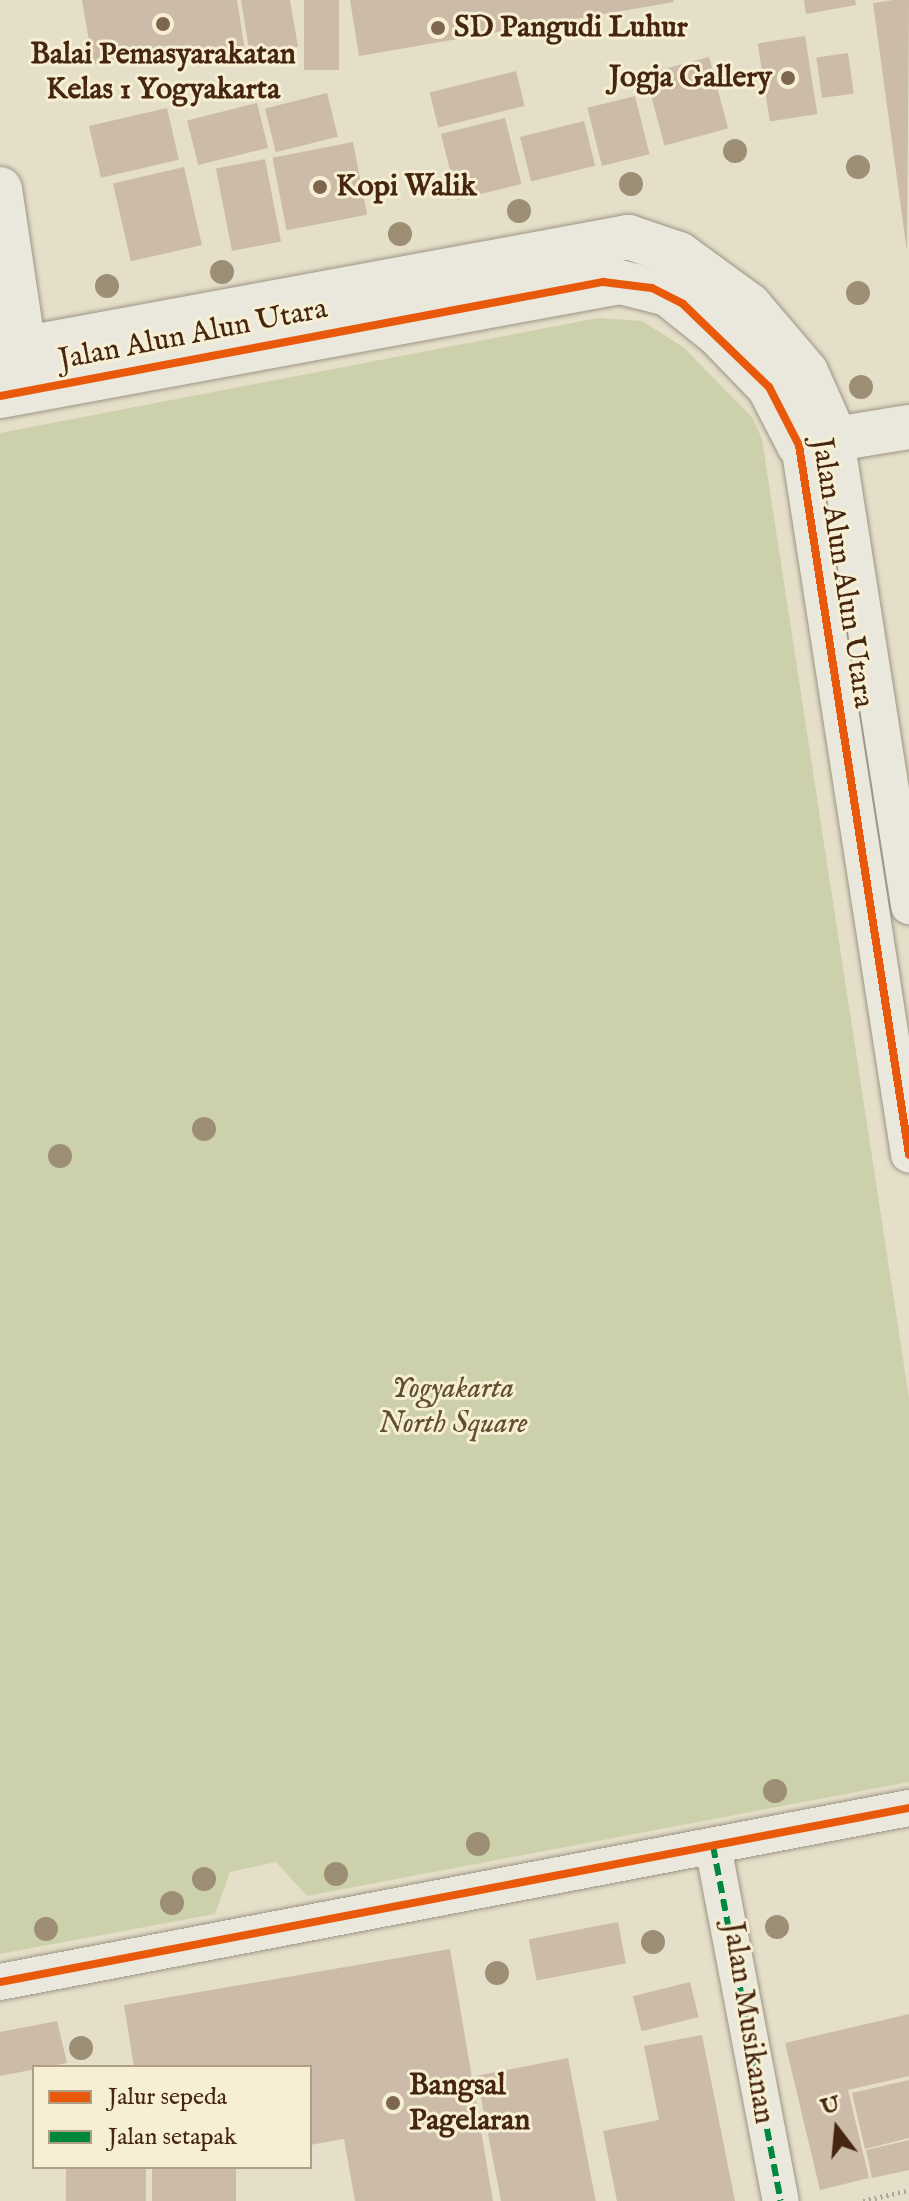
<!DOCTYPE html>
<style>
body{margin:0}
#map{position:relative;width:909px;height:2201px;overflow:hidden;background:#e5dfc9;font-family:"IM FELL English",serif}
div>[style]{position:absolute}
.green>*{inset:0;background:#ccd1ab}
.building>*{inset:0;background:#cbbba8;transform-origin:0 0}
.path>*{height:5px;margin-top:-2.5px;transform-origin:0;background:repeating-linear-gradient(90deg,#aca69c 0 2px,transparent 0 6px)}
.roads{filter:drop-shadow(0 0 2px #9c9485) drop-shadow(0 0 2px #9c9485)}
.minor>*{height:36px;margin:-18px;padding:0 18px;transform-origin:18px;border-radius:18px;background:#eae8dc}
.tertiary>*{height:44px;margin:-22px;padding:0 22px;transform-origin:22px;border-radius:22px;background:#eae8dc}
.quiet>*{height:6px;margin-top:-3px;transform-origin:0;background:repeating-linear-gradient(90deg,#00873e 0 12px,transparent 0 18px)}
.cycleway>*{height:8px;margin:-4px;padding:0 4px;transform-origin:4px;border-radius:4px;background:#e8590c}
.trees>*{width:24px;height:24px;margin:-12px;border-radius:50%;background:#9d8f75}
.dots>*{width:22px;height:22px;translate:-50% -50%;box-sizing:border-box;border:4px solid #f6efd4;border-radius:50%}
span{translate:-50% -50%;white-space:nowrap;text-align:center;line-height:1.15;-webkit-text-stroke:6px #f6efd4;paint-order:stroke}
.poi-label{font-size:30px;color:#462611;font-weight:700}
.left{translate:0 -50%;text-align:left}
.right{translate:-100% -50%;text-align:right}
.street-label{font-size:30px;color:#462611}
.park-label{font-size:30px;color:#624e31;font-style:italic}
.legend{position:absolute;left:32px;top:2065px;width:280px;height:104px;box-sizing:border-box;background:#f6efd4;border:2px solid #b09f86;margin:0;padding:10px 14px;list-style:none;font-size:24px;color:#462611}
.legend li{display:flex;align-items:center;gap:16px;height:40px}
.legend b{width:40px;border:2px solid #b09f86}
.north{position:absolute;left:797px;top:2089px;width:80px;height:80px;-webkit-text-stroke:6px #f6efd4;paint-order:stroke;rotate:344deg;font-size:22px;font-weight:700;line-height:32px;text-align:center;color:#462611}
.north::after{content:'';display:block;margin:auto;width:28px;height:36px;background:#462611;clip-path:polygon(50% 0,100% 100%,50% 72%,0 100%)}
</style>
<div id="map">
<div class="green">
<i style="clip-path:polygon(598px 318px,642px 321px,683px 347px,752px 417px,762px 439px,909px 1398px,909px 1782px,307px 1896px,276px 1862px,230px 1872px,215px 1914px,0 1954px,0 433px)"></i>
</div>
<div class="building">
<i style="clip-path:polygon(82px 0,237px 0,246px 58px,197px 67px,194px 47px,93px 64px)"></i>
<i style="clip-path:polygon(241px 0,290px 0,298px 47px,250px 55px)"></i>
<i style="left:304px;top:0;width:35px;height:70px"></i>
<i style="clip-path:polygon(350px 0,673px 0,674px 2px,359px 56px)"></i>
<i style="clip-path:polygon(804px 0,855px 0,856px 5px,806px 14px)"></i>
<i style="clip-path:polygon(893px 0,909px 0,907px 252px,873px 3px)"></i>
<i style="left:805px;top:36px;width:79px;height:48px;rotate:81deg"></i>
<i style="left:848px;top:53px;width:41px;height:32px;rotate:82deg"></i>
<i style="left:709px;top:57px;width:74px;height:66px;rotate:75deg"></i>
<i style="left:516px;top:71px;width:36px;height:89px;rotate:76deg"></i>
<i style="left:327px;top:93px;width:45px;height:64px;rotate:76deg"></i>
<i style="left:635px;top:96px;width:60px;height:49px;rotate:76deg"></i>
<i style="left:257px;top:103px;width:46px;height:72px;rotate:76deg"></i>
<i style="left:167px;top:108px;width:53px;height:80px;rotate:77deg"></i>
<i style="left:505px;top:118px;width:68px;height:66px;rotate:76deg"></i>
<i style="left:584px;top:121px;width:46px;height:66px;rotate:76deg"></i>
<i style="left:353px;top:142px;width:74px;height:82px;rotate:79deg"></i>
<i style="left:265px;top:159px;width:84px;height:50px;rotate:79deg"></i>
<i style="left:184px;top:167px;width:80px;height:73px;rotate:77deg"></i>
<i style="left:618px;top:1922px;width:42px;height:91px;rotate:79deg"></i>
<i style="clip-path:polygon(450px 1949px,493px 2201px,355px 2201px,344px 2139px,310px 2145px,310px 2067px,134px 2067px,124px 2005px)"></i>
<i style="left:690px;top:1982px;width:36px;height:59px;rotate:76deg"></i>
<i style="clip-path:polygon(909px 2014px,909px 2076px,848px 2090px,869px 2178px,820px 2190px,785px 2043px)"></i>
<i style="clip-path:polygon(57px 2021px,67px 2063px,0 2076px,0 2032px)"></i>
<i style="clip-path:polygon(702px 2035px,735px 2201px,617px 2201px,603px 2131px,659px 2120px,644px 2046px)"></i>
<i style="left:568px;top:2058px;width:146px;height:93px;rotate:79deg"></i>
<i style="clip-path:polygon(909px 2080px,909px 2138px,865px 2149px,852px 2093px)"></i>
<i style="clip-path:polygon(909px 2140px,909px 2170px,872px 2178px,866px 2150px)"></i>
<i style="left:66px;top:2167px;width:80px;height:34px"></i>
<i style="left:152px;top:2167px;width:84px;height:34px"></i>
</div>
<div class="path">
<i style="left:863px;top:2201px;width:47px;rotate:-13.4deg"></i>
</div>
<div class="roads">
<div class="minor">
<i style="left:836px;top:439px;width:473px;rotate:81.1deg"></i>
<i style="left:799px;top:445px;width:718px;rotate:81.19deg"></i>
<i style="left:713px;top:1846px;width:361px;rotate:79.2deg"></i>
<i style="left:0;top:1982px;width:926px;rotate:-10.84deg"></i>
</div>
<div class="tertiary">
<i style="left:0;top:189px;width:190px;rotate:81.5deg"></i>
<i style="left:0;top:353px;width:639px;rotate:-10.47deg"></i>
<i style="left:628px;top:237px;width:54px;rotate:18.4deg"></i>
<i style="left:679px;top:254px;width:87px;rotate:36.1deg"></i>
<i style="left:749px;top:305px;width:88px;rotate:49.6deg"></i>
<i style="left:806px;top:372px;width:73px;rotate:65.9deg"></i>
<i style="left:0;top:396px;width:630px;rotate:-10.42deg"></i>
<i style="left:620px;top:282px;width:49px;rotate:14deg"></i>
<i style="left:668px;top:294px;width:64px;rotate:38.7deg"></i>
<i style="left:718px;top:334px;width:74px;rotate:46.1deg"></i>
<i style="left:769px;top:387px;width:65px;rotate:62.7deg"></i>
<i style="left:799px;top:445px;width:111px;rotate:-9.3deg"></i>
</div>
</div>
<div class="quiet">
<i style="left:713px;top:1846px;width:361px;rotate:79.2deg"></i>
</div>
<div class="cycleway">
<i style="left:0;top:396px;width:614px;rotate:-10.71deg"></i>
<i style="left:603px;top:282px;width:49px;rotate:7deg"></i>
<i style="left:652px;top:288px;width:35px;rotate:27deg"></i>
<i style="left:683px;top:304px;width:120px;rotate:44deg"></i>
<i style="left:769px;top:387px;width:65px;rotate:62.7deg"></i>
<i style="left:799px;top:445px;width:718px;rotate:81.19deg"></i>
<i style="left:0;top:1982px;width:926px;rotate:-10.84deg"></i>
</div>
<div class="trees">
<i style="left:735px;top:151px"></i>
<i style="left:858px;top:167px"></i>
<i style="left:631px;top:184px"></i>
<i style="left:519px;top:211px"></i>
<i style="left:400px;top:234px"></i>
<i style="left:222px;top:272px"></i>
<i style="left:107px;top:286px"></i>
<i style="left:858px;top:293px"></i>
<i style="left:861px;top:387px"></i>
<i style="left:204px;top:1129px"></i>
<i style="left:60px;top:1156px"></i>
<i style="left:775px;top:1791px"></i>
<i style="left:478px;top:1844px"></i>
<i style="left:336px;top:1874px"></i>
<i style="left:204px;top:1879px"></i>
<i style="left:172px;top:1903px"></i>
<i style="left:777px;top:1927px"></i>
<i style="left:46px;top:1929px"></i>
<i style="left:653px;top:1942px"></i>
<i style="left:497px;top:1973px"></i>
<i style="left:81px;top:2048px"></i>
</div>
<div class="dots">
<i style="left:163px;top:24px;background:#7e6751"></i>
<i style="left:438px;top:28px;background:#7e6751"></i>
<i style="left:788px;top:78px;background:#7e6751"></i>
<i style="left:320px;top:187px;background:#7e6751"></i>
<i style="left:393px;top:2103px;background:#7e6751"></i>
</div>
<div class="poi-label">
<span class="left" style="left:454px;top:28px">SD Pangudi Luhur</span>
<span style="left:163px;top:72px">Balai Pemasyarakatan<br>Kelas 1 Yogyakarta</span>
<span class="right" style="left:772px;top:78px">Jogja Gallery</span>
<span class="left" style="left:336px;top:187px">Kopi Walik</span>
<span class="left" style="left:409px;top:2103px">Bangsal<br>Pagelaran</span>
</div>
<div class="street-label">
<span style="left:193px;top:335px;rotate:-11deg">Jalan Alun Alun Utara</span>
<span style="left:842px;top:573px;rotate:81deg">Jalan Alun Alun Utara</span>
<span style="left:748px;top:2023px;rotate:81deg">Jalan Musikanan</span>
</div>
<div class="park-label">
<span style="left:453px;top:1406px">Yogyakarta<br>North Square</span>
</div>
<ul class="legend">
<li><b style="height:10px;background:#e8590c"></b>Jalur sepeda</li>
<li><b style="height:10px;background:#00873e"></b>Jalan setapak</li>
</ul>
<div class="north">U</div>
</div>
